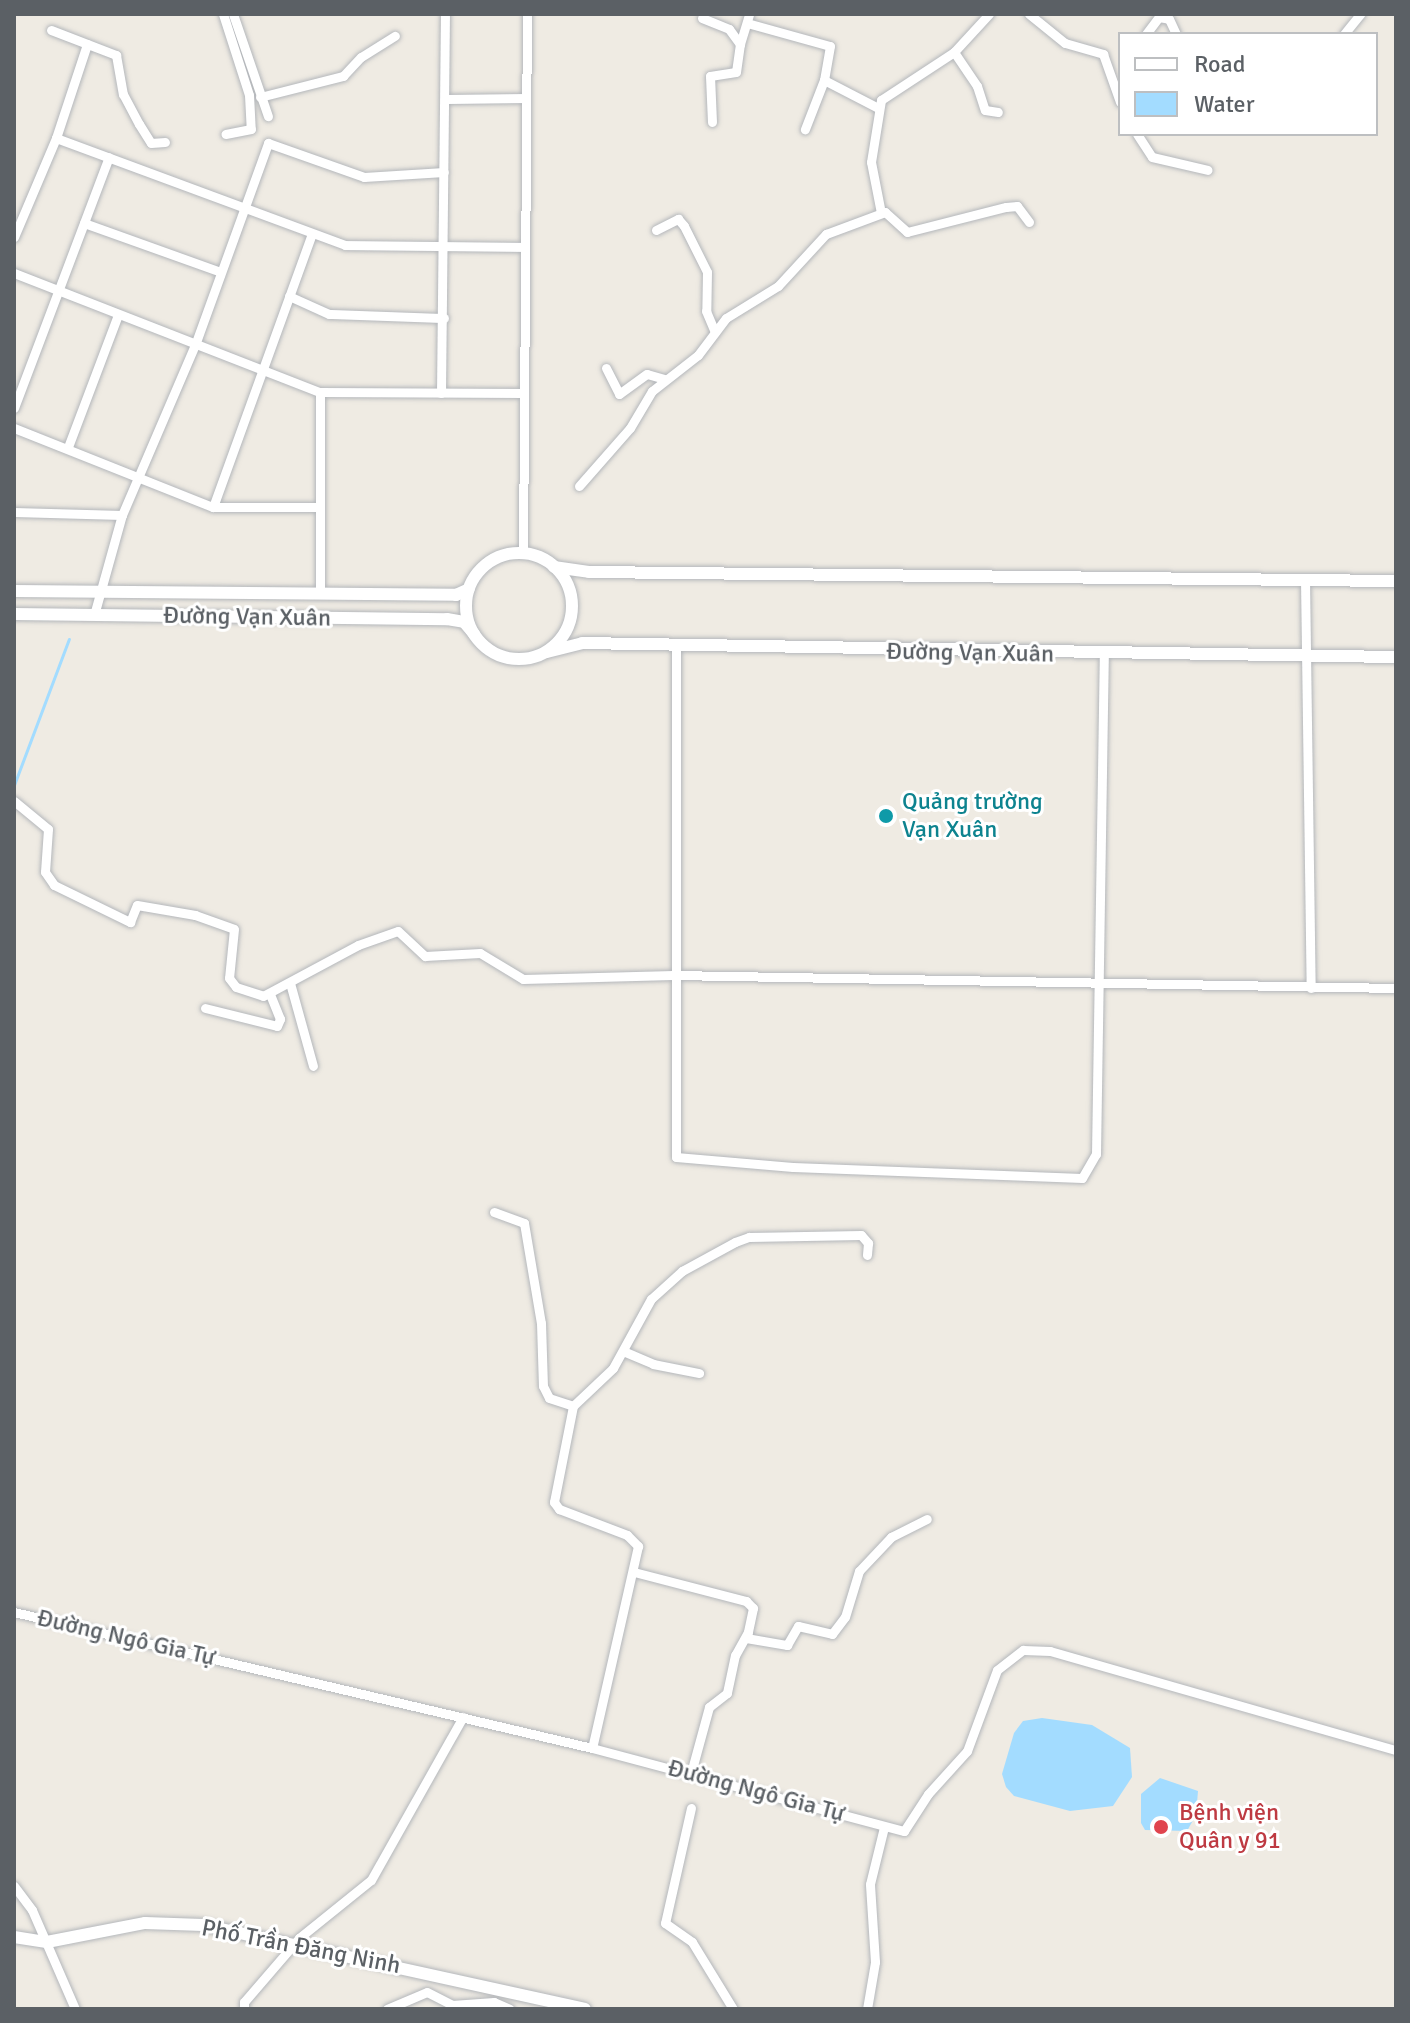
<!DOCTYPE html>
<meta charset="utf-8">
<style>
body{margin:0}
#map{position:relative;width:1410px;height:2023px;overflow:hidden;background:#efebe3;font-family:Signika,sans-serif}
div>[style]{position:absolute}
.water>*{inset:0;background:#a3dcff}
.stream>*{height:3px;margin:-1.5px;padding:0 1.5px;transform-origin:1.5px;border-radius:1.5px;background:#a3dcff}
.roads{filter:drop-shadow(0 0 2px #b4b7bb) drop-shadow(0 0 2px #b4b7bb)}
.street>*{height:9px;margin:-4.5px;padding:0 4.5px;transform-origin:4.5px;border-radius:4.5px;background:#fff}
.secondary>*{height:12px;margin:-6px;padding:0 6px;transform-origin:6px;border-radius:6px;background:#fff}
.secondary>.ring{margin:-6px;padding:0;box-sizing:content-box;background:none;border:12px solid #fff;border-radius:50%}
.dots>*{width:22px;height:22px;translate:-50% -50%;box-sizing:border-box;border:4px solid #fff;border-radius:50%}
span{translate:-50% -50%;white-space:nowrap;text-align:center;line-height:1.15;-webkit-text-stroke:6px #fff;paint-order:stroke}
.street-label{font-size:24px;color:#5b6065}
.culture-label{font-size:24px;color:#0d838f}
.left{translate:0 -50%;text-align:left}
.health-label{font-size:24px;color:#be3a42}
.frame{position:absolute;inset:0;border:16px solid #5b6065;pointer-events:none}
.legend{position:absolute;left:1118px;top:32px;width:260px;height:104px;box-sizing:border-box;background:#fff;border:2px solid #bdbfc1;margin:0;padding:10px 14px;list-style:none;font-size:24px;color:#5b6065}
.legend li{display:flex;align-items:center;gap:16px;height:40px}
.legend b{width:40px;border:2px solid #bdbfc1}
</style>
<div id="map">
<div class="water">
<i style="clip-path:polygon(1042px 1718px,1092px 1725px,1130px 1748px,1132px 1777px,1113px 1806px,1070px 1811px,1014px 1796px,1006px 1787px,1002px 1774px,1014px 1733px,1023px 1721px)"></i>
<i style="clip-path:polygon(1160px 1778px,1198px 1791px,1196px 1815px,1187px 1831px,1145px 1830px,1141px 1823px,1141px 1794px)"></i>
</div>
<div class="stream">
<i style="left:14px;top:785px;width:156px;rotate:-69.4deg"></i>
</div>
<div class="roads">
<div class="street">
<i style="left:223px;top:14px;width:85px;rotate:72.2deg"></i>
<i style="left:249px;top:95px;width:34px;rotate:87deg"></i>
<i style="left:251px;top:129px;width:26px;rotate:169deg"></i>
<i style="left:233px;top:14px;width:108px;rotate:71.1deg"></i>
<i style="left:1029px;top:14px;width:46px;rotate:38.9deg"></i>
<i style="left:1065px;top:43px;width:40px;rotate:16deg"></i>
<i style="left:1103px;top:54px;width:51px;rotate:70.5deg"></i>
<i style="left:702px;top:18px;width:29px;rotate:22deg"></i>
<i style="left:729px;top:29px;width:19px;rotate:54deg"></i>
<i style="left:740px;top:44px;width:31px;rotate:-73deg"></i>
<i style="left:747px;top:23px;width:86px;rotate:15.5deg"></i>
<i style="left:830px;top:46px;width:35px;rotate:100deg"></i>
<i style="left:824px;top:80px;width:53px;rotate:111.2deg"></i>
<i style="left:51px;top:30px;width:70px;rotate:21deg"></i>
<i style="left:116px;top:55px;width:40px;rotate:80deg"></i>
<i style="left:123px;top:94px;width:34px;rotate:62deg"></i>
<i style="left:139px;top:124px;width:22px;rotate:58deg"></i>
<i style="left:151px;top:143px;width:14px;rotate:-4deg"></i>
<i style="left:1146px;top:34px;width:21px;rotate:-53deg"></i>
<i style="left:1159px;top:17px;width:10px;rotate:11deg"></i>
<i style="left:1169px;top:19px;width:17px;rotate:65deg"></i>
<i style="left:1344px;top:34px;width:26px;rotate:-51deg"></i>
<i style="left:954px;top:52px;width:41px;rotate:55.9deg"></i>
<i style="left:977px;top:86px;width:25px;rotate:72deg"></i>
<i style="left:985px;top:110px;width:13px;rotate:9deg"></i>
<i style="left:824px;top:80px;width:61px;rotate:27.4deg"></i>
<i style="left:260px;top:97px;width:86px;rotate:-14.2deg"></i>
<i style="left:343px;top:76px;width:26px;rotate:-47deg"></i>
<i style="left:361px;top:57px;width:40px;rotate:-32deg"></i>
<i style="left:447px;top:99px;width:79px;rotate:-0.7deg"></i>
<i style="left:712px;top:122px;width:46px;rotate:-92.5deg"></i>
<i style="left:710px;top:76px;width:26px;rotate:-9deg"></i>
<i style="left:736px;top:72px;width:28px;rotate:-82deg"></i>
<i style="left:1137px;top:134px;width:27px;rotate:57deg"></i>
<i style="left:1152px;top:157px;width:57px;rotate:13.1deg"></i>
<i style="left:56px;top:138px;width:308px;rotate:20.3deg"></i>
<i style="left:345px;top:245px;width:180px;rotate:0.6deg"></i>
<i style="left:881px;top:213px;width:52px;rotate:-101.1deg"></i>
<i style="left:871px;top:162px;width:63px;rotate:-80.8deg"></i>
<i style="left:881px;top:100px;width:87px;rotate:-33.3deg"></i>
<i style="left:954px;top:52px;width:52px;rotate:-47.4deg"></i>
<i style="left:84px;top:223px;width:142px;rotate:19.7deg"></i>
<i style="left:656px;top:230px;width:25px;rotate:-27deg"></i>
<i style="left:678px;top:219px;width:9px;rotate:49deg"></i>
<i style="left:684px;top:226px;width:51px;rotate:63.4deg"></i>
<i style="left:707px;top:272px;width:39px;rotate:91deg"></i>
<i style="left:706px;top:311px;width:23px;rotate:67deg"></i>
<i style="left:14px;top:237px;width:108px;rotate:-67deg"></i>
<i style="left:56px;top:138px;width:99px;rotate:-71.7deg"></i>
<i style="left:14px;top:273px;width:328px;rotate:21.3deg"></i>
<i style="left:320px;top:392px;width:204px;rotate:0.3deg"></i>
<i style="left:289px;top:296px;width:44px;rotate:24.2deg"></i>
<i style="left:329px;top:314px;width:115px;rotate:2deg"></i>
<i style="left:606px;top:368px;width:29px;rotate:63deg"></i>
<i style="left:619px;top:394px;width:34px;rotate:-36deg"></i>
<i style="left:647px;top:374px;width:19px;rotate:16deg"></i>
<i style="left:441px;top:393px;width:379px;rotate:-89.4deg"></i>
<i style="left:14px;top:408px;width:268px;rotate:-69.3deg"></i>
<i style="left:14px;top:428px;width:214px;rotate:21.7deg"></i>
<i style="left:213px;top:507px;width:105px"></i>
<i style="left:68px;top:447px;width:141px;rotate:-69.3deg"></i>
<i style="left:579px;top:486px;width:77px;rotate:-48.7deg"></i>
<i style="left:630px;top:428px;width:43px;rotate:-59.3deg"></i>
<i style="left:652px;top:391px;width:58px;rotate:-38deg"></i>
<i style="left:698px;top:355px;width:46px;rotate:-52.9deg"></i>
<i style="left:726px;top:318px;width:61px;rotate:-31.6deg"></i>
<i style="left:778px;top:286px;width:71px;rotate:-47.3deg"></i>
<i style="left:826px;top:234px;width:63px;rotate:-20.4deg"></i>
<i style="left:885px;top:212px;width:30px;rotate:42deg"></i>
<i style="left:907px;top:232px;width:102px;rotate:-14.2deg"></i>
<i style="left:1006px;top:207px;width:11px;rotate:-5deg"></i>
<i style="left:1017px;top:206px;width:20px;rotate:53deg"></i>
<i style="left:213px;top:507px;width:290px;rotate:-70.1deg"></i>
<i style="left:14px;top:512px;width:108px;rotate:1.6deg"></i>
<i style="left:523px;top:554px;width:540px;rotate:-89.58deg"></i>
<i style="left:1305px;top:579px;width:409px;rotate:89.2deg"></i>
<i style="left:320px;top:593px;width:201px;rotate:-90deg"></i>
<i style="left:94px;top:615px;width:104px;rotate:-74.4deg"></i>
<i style="left:122px;top:515px;width:185px;rotate:-66.8deg"></i>
<i style="left:195px;top:345px;width:215px;rotate:-70.1deg"></i>
<i style="left:268px;top:143px;width:102px;rotate:19.5deg"></i>
<i style="left:364px;top:177px;width:80px;rotate:-3.6deg"></i>
<i style="left:676px;top:648px;width:509px;rotate:90deg"></i>
<i style="left:676px;top:1157px;width:117px;rotate:4.9deg"></i>
<i style="left:793px;top:1167px;width:289px;rotate:2.2deg"></i>
<i style="left:1082px;top:1178px;width:28px;rotate:-60deg"></i>
<i style="left:1096px;top:1154px;width:499px;rotate:-89.1deg"></i>
<i style="left:14px;top:801px;width:44px;rotate:39.5deg"></i>
<i style="left:48px;top:829px;width:43px;rotate:94deg"></i>
<i style="left:45px;top:872px;width:16px;rotate:55deg"></i>
<i style="left:54px;top:885px;width:85px;rotate:26deg"></i>
<i style="left:130px;top:922px;width:18px;rotate:-68deg"></i>
<i style="left:137px;top:905px;width:59px;rotate:9.8deg"></i>
<i style="left:195px;top:915px;width:41px;rotate:19.7deg"></i>
<i style="left:234px;top:929px;width:49px;rotate:95.8deg"></i>
<i style="left:229px;top:978px;width:11px;rotate:52deg"></i>
<i style="left:236px;top:987px;width:28px;rotate:18deg"></i>
<i style="left:263px;top:996px;width:108px;rotate:-28.2deg"></i>
<i style="left:358px;top:945px;width:42px;rotate:-19.3deg"></i>
<i style="left:398px;top:931px;width:37px;rotate:43deg"></i>
<i style="left:425px;top:956px;width:55px;rotate:-3.1deg"></i>
<i style="left:480px;top:953px;width:50px;rotate:31.2deg"></i>
<i style="left:523px;top:979px;width:150px;rotate:-1.5deg"></i>
<i style="left:673px;top:975px;width:723px;rotate:1.03deg"></i>
<i style="left:290px;top:983px;width:86px;rotate:74.5deg"></i>
<i style="left:205px;top:1008px;width:74px;rotate:14deg"></i>
<i style="left:277px;top:1026px;width:8px;rotate:-67deg"></i>
<i style="left:280px;top:1019px;width:27px;rotate:-112deg"></i>
<i style="left:494px;top:1212px;width:32px;rotate:20deg"></i>
<i style="left:524px;top:1223px;width:101px;rotate:80.4deg"></i>
<i style="left:541px;top:1323px;width:63px;rotate:88.2deg"></i>
<i style="left:543px;top:1386px;width:13px;rotate:63deg"></i>
<i style="left:549px;top:1398px;width:25px;rotate:18deg"></i>
<i style="left:573px;top:1406px;width:98px;rotate:101.2deg"></i>
<i style="left:554px;top:1502px;width:9px;rotate:54deg"></i>
<i style="left:559px;top:1509px;width:73px;rotate:20.9deg"></i>
<i style="left:627px;top:1535px;width:16px;rotate:45deg"></i>
<i style="left:638px;top:1546px;width:207px;rotate:102.8deg"></i>
<i style="left:623px;top:1351px;width:33px;rotate:23deg"></i>
<i style="left:653px;top:1364px;width:47px;rotate:11.1deg"></i>
<i style="left:573px;top:1406px;width:55px;rotate:-43.5deg"></i>
<i style="left:613px;top:1368px;width:79px;rotate:-61.2deg"></i>
<i style="left:651px;top:1299px;width:42px;rotate:-42.1deg"></i>
<i style="left:682px;top:1271px;width:60px;rotate:-28.7deg"></i>
<i style="left:735px;top:1242px;width:15px;rotate:-20deg"></i>
<i style="left:749px;top:1237px;width:112px;rotate:-1deg"></i>
<i style="left:861px;top:1235px;width:11px;rotate:49deg"></i>
<i style="left:868px;top:1243px;width:12px;rotate:95deg"></i>
<i style="left:634px;top:1572px;width:116px;rotate:14.5deg"></i>
<i style="left:746px;top:1601px;width:10px;rotate:45deg"></i>
<i style="left:753px;top:1608px;width:25px;rotate:102deg"></i>
<i style="left:748px;top:1632px;width:26px;rotate:119deg"></i>
<i style="left:735px;top:1655px;width:39px;rotate:102deg"></i>
<i style="left:727px;top:1693px;width:23px;rotate:142deg"></i>
<i style="left:709px;top:1707px;width:68px;rotate:105.3deg"></i>
<i style="left:14px;top:1612px;width:594px;rotate:13.24deg"></i>
<i style="left:592px;top:1748px;width:323px;rotate:14.9deg"></i>
<i style="left:904px;top:1831px;width:44px;rotate:-57deg"></i>
<i style="left:928px;top:1794px;width:58px;rotate:-47.8deg"></i>
<i style="left:967px;top:1751px;width:86px;rotate:-69.7deg"></i>
<i style="left:997px;top:1670px;width:33px;rotate:-38deg"></i>
<i style="left:1023px;top:1650px;width:27px;rotate:2deg"></i>
<i style="left:1050px;top:1651px;width:360px;rotate:16deg"></i>
<i style="left:746px;top:1638px;width:42px;rotate:9.7deg"></i>
<i style="left:787px;top:1645px;width:22px;rotate:-60deg"></i>
<i style="left:798px;top:1626px;width:35px;rotate:13deg"></i>
<i style="left:832px;top:1634px;width:21px;rotate:-53deg"></i>
<i style="left:845px;top:1617px;width:48px;rotate:-73.1deg"></i>
<i style="left:859px;top:1571px;width:47px;rotate:-46.7deg"></i>
<i style="left:891px;top:1537px;width:40px;rotate:-26.6deg"></i>
<i style="left:691px;top:1808px;width:118px;rotate:102.7deg"></i>
<i style="left:665px;top:1923px;width:33px;rotate:35deg"></i>
<i style="left:692px;top:1942px;width:79px;rotate:58.5deg"></i>
<i style="left:14px;top:1886px;width:30px;rotate:53deg"></i>
<i style="left:32px;top:1910px;width:108px;rotate:66.5deg"></i>
<i style="left:244px;top:2009px;width:7px;rotate:-90deg"></i>
<i style="left:244px;top:2002px;width:84px;rotate:-49.3deg"></i>
<i style="left:299px;top:1938px;width:92px;rotate:-38.9deg"></i>
<i style="left:371px;top:1880px;width:187px;rotate:-60.6deg"></i>
<i style="left:387px;top:2009px;width:43px;rotate:-23deg"></i>
<i style="left:427px;top:1992px;width:28px;rotate:27deg"></i>
<i style="left:452px;top:2005px;width:42px;rotate:-4.1deg"></i>
<i style="left:494px;top:2002px;width:17px;rotate:24deg"></i>
<i style="left:867px;top:2009px;width:48px;rotate:-80.3deg"></i>
<i style="left:875px;top:1962px;width:78px;rotate:-93.7deg"></i>
<i style="left:870px;top:1884px;width:59px;rotate:-76.2deg"></i>
</div>
<div class="secondary">
<i class="ring" style="left:466px;top:553px;width:94px;height:94px"></i>
<i style="left:554px;top:567px;width:35px;rotate:8deg"></i>
<i style="left:589px;top:572px;width:807px;rotate:0.64deg"></i>
<i style="left:14px;top:591px;width:442px;rotate:0.5deg"></i>
<i style="left:456px;top:595px;width:14px;rotate:-25deg"></i>
<i style="left:14px;top:614px;width:433px;rotate:0.7deg"></i>
<i style="left:447px;top:619px;width:17px;rotate:10deg"></i>
<i style="left:464px;top:622px;width:16px;rotate:50deg"></i>
<i style="left:547px;top:652px;width:36px;rotate:-14deg"></i>
<i style="left:582px;top:643px;width:814px;rotate:0.99deg"></i>
<i style="left:14px;top:1937px;width:33px;rotate:9deg"></i>
<i style="left:47px;top:1942px;width:100px;rotate:-11deg"></i>
<i style="left:145px;top:1923px;width:58px;rotate:2deg"></i>
<i style="left:203px;top:1925px;width:391px;rotate:12.4deg"></i>
</div>
</div>
<div class="dots">
<i style="left:886px;top:816px;background:#0f9aa8"></i>
<i style="left:1161px;top:1827px;background:#e0444e"></i>
</div>
<div class="street-label">
<span style="left:247px;top:617px;rotate:1deg">Đường Vạn Xuân</span>
<span style="left:970px;top:653px;rotate:1deg">Đường Vạn Xuân</span>
<span style="left:126px;top:1638px;rotate:13deg">Đường Ngô Gia Tự</span>
<span style="left:756px;top:1791px;rotate:15deg">Đường Ngô Gia Tự</span>
<span style="left:301px;top:1947px;rotate:11deg">Phố Trần Đăng Ninh</span>
</div>
<div class="culture-label">
<span class="left" style="left:902px;top:816px">Quảng trường<br>Vạn Xuân</span>
</div>
<div class="health-label">
<span class="left" style="left:1179px;top:1827px">Bệnh viện<br>Quân y 91</span>
</div>
<div class="frame"></div>
<ul class="legend">
<li><b style="height:10px;background:#fff"></b>Road</li>
<li><b style="height:22px;background:#a3dcff"></b>Water</li>
</ul>
</div>
